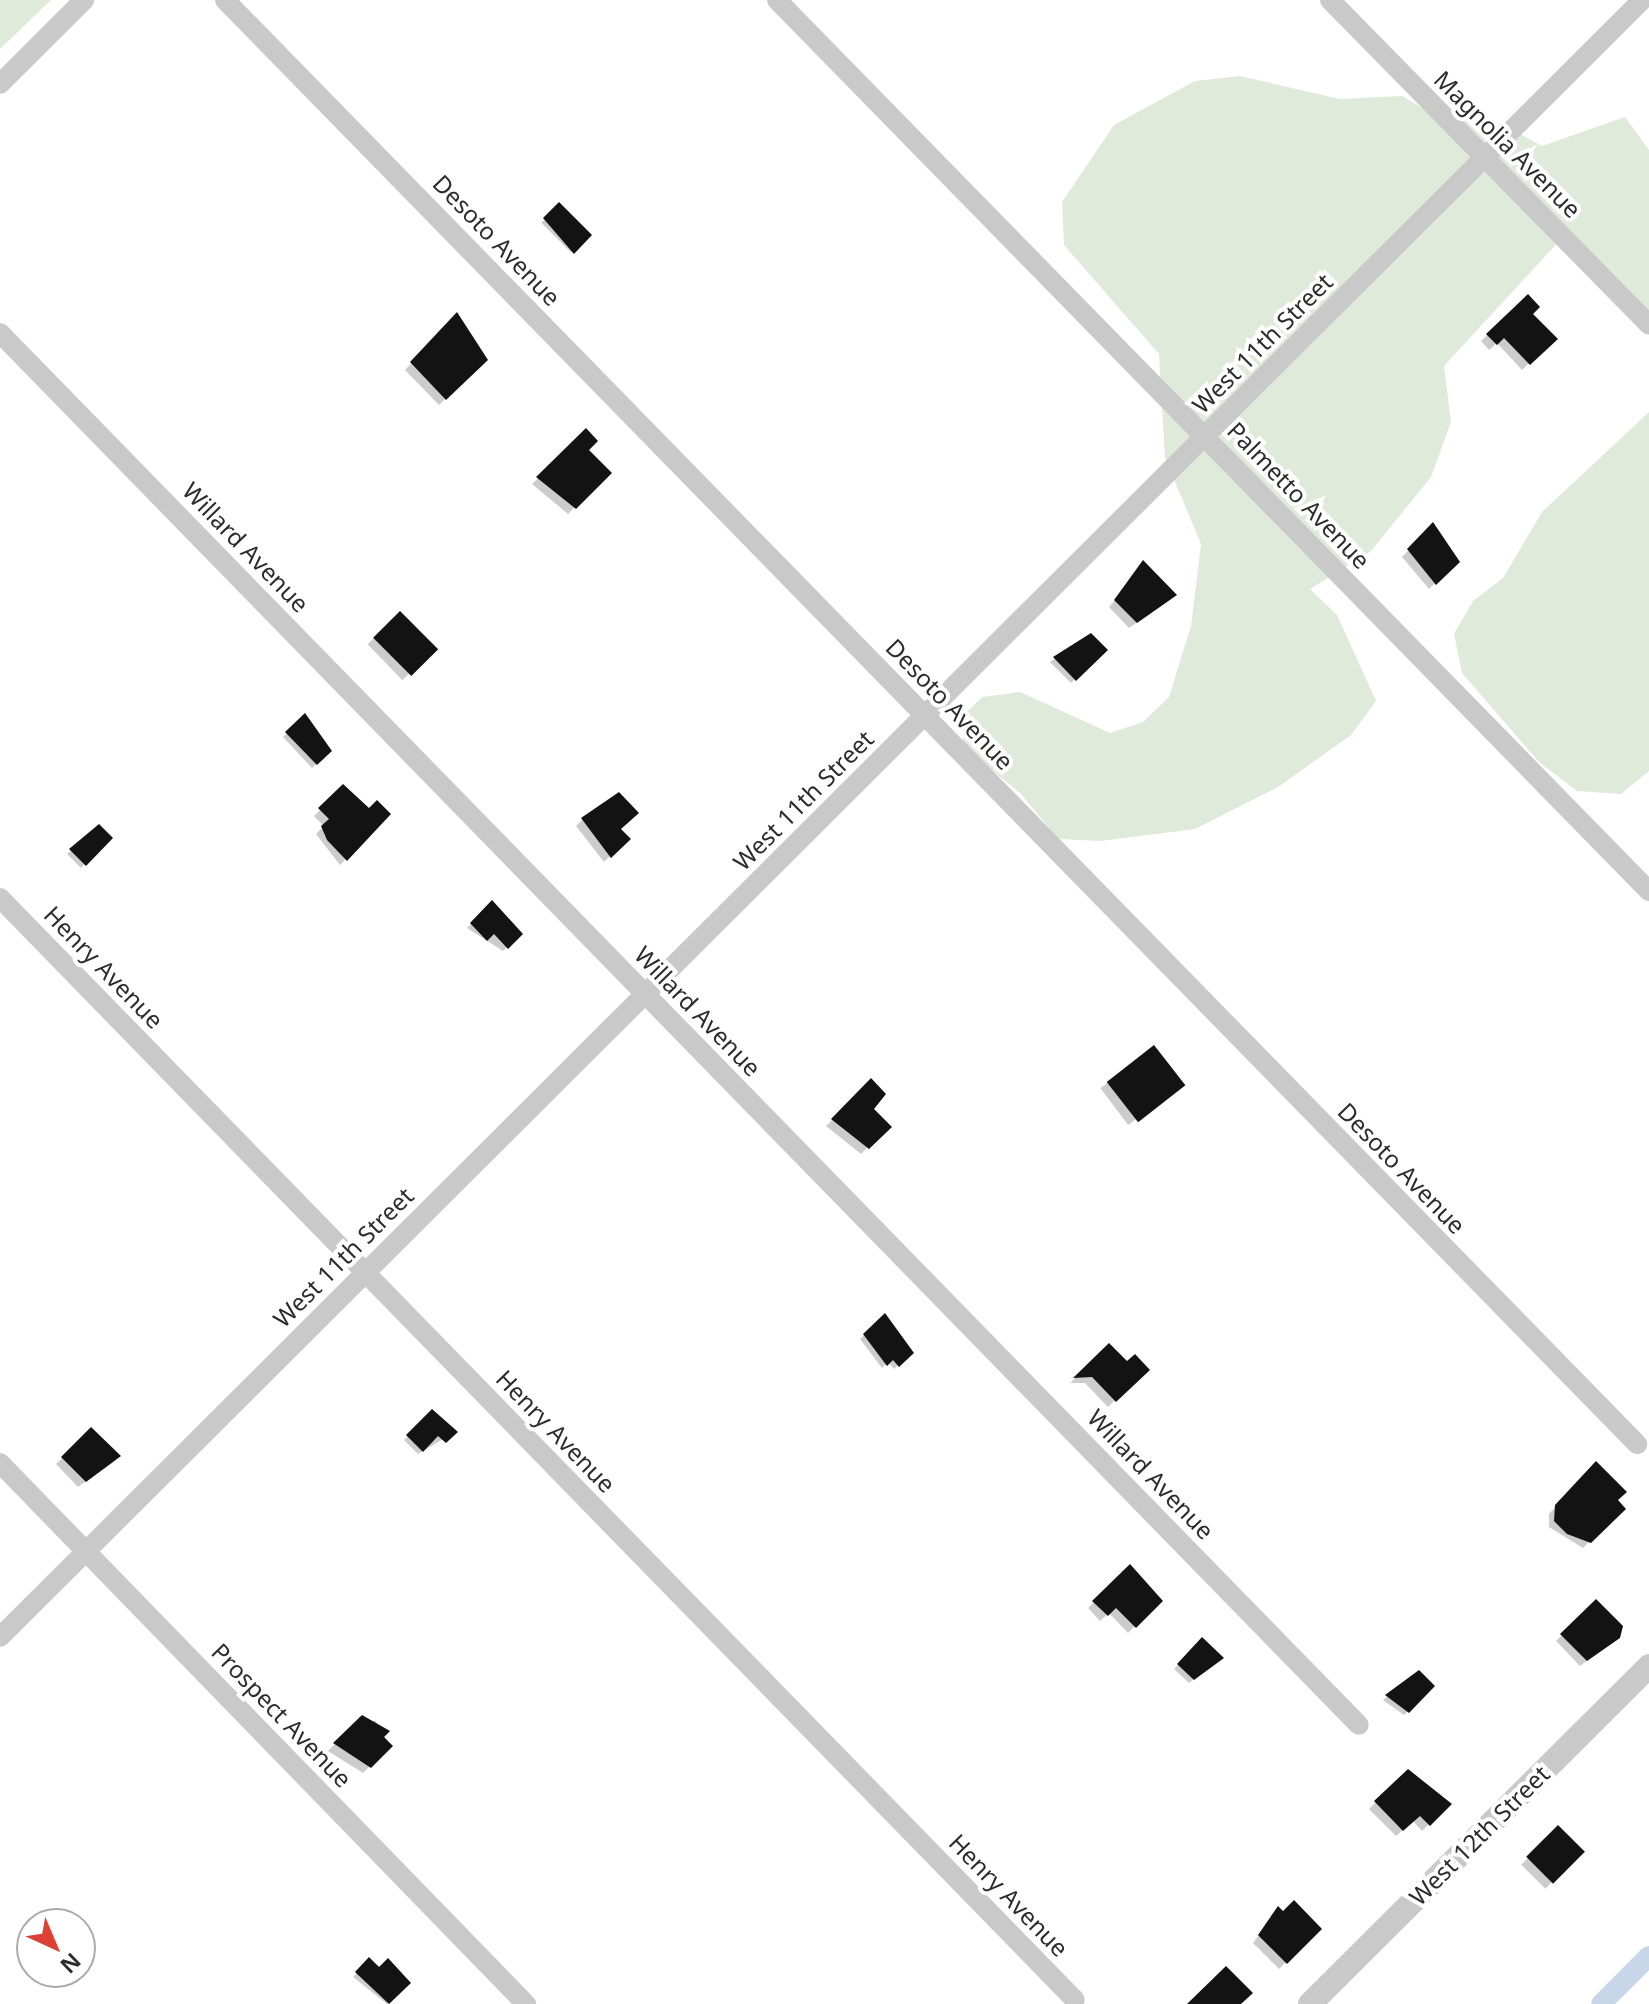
<!DOCTYPE html>
<style>
body{margin:0}
#map{position:relative;width:1649px;height:2004px;overflow:hidden;background:#fff;font-family:"Noto Sans",sans-serif}
div>[style]{position:absolute}
.green>*{inset:0;background:#e0eada}
.shadow>*{inset:0;background:#0003;transform-origin:0 0}
.canal>*{height:20px;margin:-10px;padding:0 10px;transform-origin:10px;border-radius:10px;background:#c7d7e9}
.building>*{inset:0;background:#131313;transform-origin:0 0}
.minor>*{height:20px;margin:-10px;padding:0 10px;transform-origin:10px;border-radius:10px;background:#c9c9c9}
.tertiary>*{height:24px;margin:-12px;padding:0 12px;transform-origin:12px;border-radius:12px;background:#c9c9c9}
span{translate:-50% -50%;white-space:nowrap;text-align:center;line-height:1.15;-webkit-text-stroke:8px #fff;paint-order:stroke}
.street-label{font-size:24px;color:#2c2c2c}
.north{position:absolute;left:16px;top:1908px;width:80px;height:80px;box-sizing:border-box;background:#fff;border:2px solid #ababab;border-radius:50%;rotate:136deg;font-size:22px;font-weight:700;line-height:32px;text-align:center;color:#2c2c2c}
.north::after{content:'';display:block;margin:auto;width:28px;height:36px;background:#dd4035;clip-path:polygon(50% 0,100% 100%,50% 72%,0 100%)}
</style>
<div id="map">
<div class="green">
<i style="clip-path:polygon(0 0,51px 0,0 49px)"></i>
<i style="clip-path:polygon(1240px 76px,1340px 99px,1402px 96px,1431px 113px,1505px 126px,1542px 146px,1625px 117px,1649px 150px,1649px 329px,1561px 239px,1444px 366px,1451px 422px,1431px 477px,1371px 551px,1310px 589px,1337px 615px,1376px 701px,1351px 735px,1278px 787px,1195px 829px,1101px 841px,1058px 839px,1021px 794px,963px 746px,964px 715px,982px 697px,1020px 692px,1110px 733px,1143px 722px,1169px 697px,1191px 626px,1201px 544px,1165px 458px,1159px 354px,1064px 245px,1062px 202px,1114px 125px,1195px 81px)"></i>
<i style="clip-path:polygon(1649px 412px,1649px 771px,1621px 794px,1577px 791px,1539px 762px,1462px 673px,1454px 634px,1473px 601px,1503px 578px,1542px 512px)"></i>
</div>
<div class="shadow">
<i style="left:559px;top:205px;width:42px;height:25px;rotate:45deg"></i>
<i style="clip-path:polygon(1528px 296px,1531px 314px,1555px 339px,1522px 370px,1497px 343px,1489px 350px,1481px 341px)"></i>
<i style="clip-path:polygon(457px 315px,485px 360px,439px 405px,405px 370px)"></i>
<i style="clip-path:polygon(586px 431px,586px 450px,609px 473px,568px 514px,532px 484px)"></i>
<i style="clip-path:polygon(1432px 526px,1457px 562px,1429px 589px,1402px 557px)"></i>
<i style="clip-path:polygon(1127px 586px,1168px 601px,1129px 628px,1109px 607px)"></i>
<i style="left:400px;top:613px;width:50px;height:45px;rotate:46deg"></i>
<i style="clip-path:polygon(1090px 636px,1105px 650px,1071px 683px,1050px 662px)"></i>
<i style="clip-path:polygon(305px 716px,329px 751px,312px 768px,283px 737px)"></i>
<i style="clip-path:polygon(343px 787px,369px 811px,388px 814px,340px 865px,316px 834px,324px 826px,314px 816px)"></i>
<i style="clip-path:polygon(583px 819px,619px 829px,628px 839px,604px 862px,576px 826px)"></i>
<i style="clip-path:polygon(99px 827px,110px 838px,81px 868px,67px 854px)"></i>
<i style="clip-path:polygon(491px 903px,520px 934px,503px 951px,467px 928px)"></i>
<i style="left:1154px;top:1048px;width:46px;height:67px;rotate:53deg"></i>
<i style="clip-path:polygon(871px 1081px,871px 1106px,889px 1126px,861px 1154px,826px 1126px)"></i>
<i style="clip-path:polygon(885px 1315px,911px 1353px,894px 1369px,888px 1362px,882px 1368px,860px 1339px)"></i>
<i style="clip-path:polygon(1109px 1346px,1127px 1364px,1147px 1370px,1108px 1407px,1085px 1383px,1070px 1383px)"></i>
<i style="clip-path:polygon(432px 1412px,455px 1432px,418px 1454px,404px 1440px)"></i>
<i style="clip-path:polygon(91px 1430px,113px 1462px,78px 1487px,56px 1464px)"></i>
<i style="clip-path:polygon(1596px 1464px,1623px 1509px,1583px 1548px,1549px 1527px,1549px 1514px)"></i>
<i style="clip-path:polygon(1130px 1567px,1160px 1601px,1128px 1633px,1109px 1613px,1100px 1621px,1088px 1608px)"></i>
<i style="clip-path:polygon(1596px 1601px,1618px 1637px,1580px 1666px,1556px 1641px)"></i>
<i style="clip-path:polygon(1202px 1640px,1218px 1661px,1189px 1683px,1174px 1669px)"></i>
<i style="clip-path:polygon(1418px 1673px,1432px 1686px,1404px 1715px,1383px 1700px)"></i>
<i style="clip-path:polygon(362px 1717px,369px 1725px,375px 1720px,390px 1746px,363px 1773px,328px 1751px)"></i>
<i style="clip-path:polygon(1408px 1771px,1449px 1804px,1422px 1831px,1413px 1821px,1396px 1836px,1369px 1809px)"></i>
<i style="left:1558px;top:1828px;width:34px;height:52px;rotate:45deg"></i>
<i style="clip-path:polygon(1278px 1909px,1319px 1929px,1279px 1969px,1253px 1943px)"></i>
<i style="clip-path:polygon(369px 1960px,408px 1983px,387px 2004px,353px 1977px)"></i>
</div>
<div class="canal">
<i style="left:1601px;top:2004px;width:68px;rotate:-45deg"></i>
</div>
<div class="building">
<i style="clip-path:polygon(559px 202px,592px 235px,574px 254px,543px 218px)"></i>
<i style="clip-path:polygon(1528px 294px,1540px 307px,1533px 314px,1558px 339px,1530px 365px,1504px 338px,1497px 345px,1486px 334px)"></i>
<i style="clip-path:polygon(457px 312px,488px 360px,446px 400px,410px 362px)"></i>
<i style="clip-path:polygon(586px 428px,598px 441px,589px 450px,612px 473px,576px 509px,536px 477px)"></i>
<i style="clip-path:polygon(1433px 522px,1460px 562px,1436px 585px,1407px 549px)"></i>
<i style="clip-path:polygon(1143px 560px,1177px 595px,1137px 623px,1114px 600px)"></i>
<i style="left:400px;top:611px;width:54px;height:38px;rotate:45deg"></i>
<i style="clip-path:polygon(1091px 633px,1108px 650px,1076px 681px,1053px 657px)"></i>
<i style="clip-path:polygon(305px 713px,332px 751px,317px 765px,285px 732px)"></i>
<i style="clip-path:polygon(343px 784px,369px 808px,377px 800px,391px 814px,347px 861px,327px 840px,321px 826px,329px 819px,318px 808px)"></i>
<i style="clip-path:polygon(619px 792px,639px 813px,621px 829px,631px 839px,611px 858px,581px 818px)"></i>
<i style="clip-path:polygon(99px 824px,113px 838px,86px 866px,69px 849px)"></i>
<i style="clip-path:polygon(492px 900px,523px 934px,508px 949px,494px 934px,487px 941px,470px 923px)"></i>
<i style="left:1154px;top:1045px;width:51px;height:60px;rotate:52deg"></i>
<i style="clip-path:polygon(871px 1078px,886px 1094px,874px 1109px,892px 1127px,869px 1149px,831px 1119px)"></i>
<i style="clip-path:polygon(885px 1313px,914px 1353px,899px 1367px,893px 1360px,887px 1366px,863px 1334px)"></i>
<i style="clip-path:polygon(1109px 1343px,1127px 1361px,1135px 1354px,1150px 1370px,1116px 1402px,1092px 1377px,1073px 1378px)"></i>
<i style="clip-path:polygon(432px 1409px,458px 1432px,446px 1443px,438px 1436px,423px 1452px,406px 1435px)"></i>
<i style="clip-path:polygon(91px 1427px,121px 1456px,86px 1482px,61px 1457px)"></i>
<i style="clip-path:polygon(1596px 1461px,1627px 1492px,1618px 1500px,1626px 1509px,1591px 1543px,1567px 1534px,1554px 1521px,1555px 1505px)"></i>
<i style="clip-path:polygon(1130px 1564px,1163px 1601px,1136px 1628px,1116px 1608px,1108px 1616px,1092px 1601px)"></i>
<i style="clip-path:polygon(1596px 1599px,1623px 1626px,1620px 1638px,1587px 1661px,1560px 1634px)"></i>
<i style="clip-path:polygon(1202px 1637px,1224px 1658px,1194px 1680px,1177px 1664px)"></i>
<i style="clip-path:polygon(1419px 1670px,1435px 1686px,1409px 1713px,1385px 1695px)"></i>
<i style="clip-path:polygon(362px 1715px,390px 1731px,384px 1737px,393px 1746px,371px 1768px,333px 1743px)"></i>
<i style="clip-path:polygon(1408px 1769px,1452px 1804px,1430px 1826px,1420px 1816px,1403px 1831px,1374px 1801px)"></i>
<i style="left:1558px;top:1825px;width:38px;height:45px;rotate:45deg"></i>
<i style="clip-path:polygon(1294px 1900px,1322px 1929px,1287px 1964px,1258px 1935px,1278px 1906px,1283px 1911px)"></i>
<i style="clip-path:polygon(369px 1957px,379px 1967px,388px 1958px,411px 1983px,389px 2004px,355px 1972px)"></i>
<i style="clip-path:polygon(1226px 1966px,1253px 1993px,1241px 2004px,1187px 2004px)"></i>
</div>
<div class="minor">
<i style="left:225px;top:0;width:2020px;rotate:45.64deg"></i>
<i style="left:777px;top:0;width:1247px;rotate:45.62deg"></i>
<i style="left:1330px;top:0;width:455px;rotate:45.5deg"></i>
<i style="left:0;top:84px;width:119px;rotate:-45deg"></i>
<i style="left:0;top:333px;width:1945px;rotate:45.69deg"></i>
<i style="left:0;top:898px;width:1539px;rotate:45.71deg"></i>
<i style="left:0;top:1463px;width:755px;rotate:45.81deg"></i>
<i style="left:0;top:1637px;width:2319px;rotate:-44.91deg"></i>
</div>
<div class="tertiary">
<i style="left:1310px;top:2004px;width:479px;rotate:-44.9deg"></i>
</div>
<div class="street-label">
<span style="left:1508px;top:144px;rotate:45deg">Magnolia Avenue</span>
<span style="left:497px;top:240px;rotate:46deg">Desoto Avenue</span>
<span style="left:1262px;top:343px;rotate:-45deg">West 11th Street</span>
<span style="left:1299px;top:495px;rotate:46deg">Palmetto Avenue</span>
<span style="left:246px;top:547px;rotate:46deg">Willard Avenue</span>
<span style="left:950px;top:704px;rotate:46deg">Desoto Avenue</span>
<span style="left:803px;top:800px;rotate:-45deg">West 11th Street</span>
<span style="left:104px;top:967px;rotate:46deg">Henry Avenue</span>
<span style="left:698px;top:1011px;rotate:46deg">Willard Avenue</span>
<span style="left:1402px;top:1168px;rotate:46deg">Desoto Avenue</span>
<span style="left:343px;top:1257px;rotate:-45deg">West 11th Street</span>
<span style="left:556px;top:1431px;rotate:46deg">Henry Avenue</span>
<span style="left:1151px;top:1474px;rotate:46deg">Willard Avenue</span>
<span style="left:282px;top:1715px;rotate:46deg">Prospect Avenue</span>
<span style="left:1479px;top:1835px;rotate:-45deg">West 12th Street</span>
<span style="left:1009px;top:1895px;rotate:46deg">Henry Avenue</span>
</div>
<div class="north">N</div>
</div>
